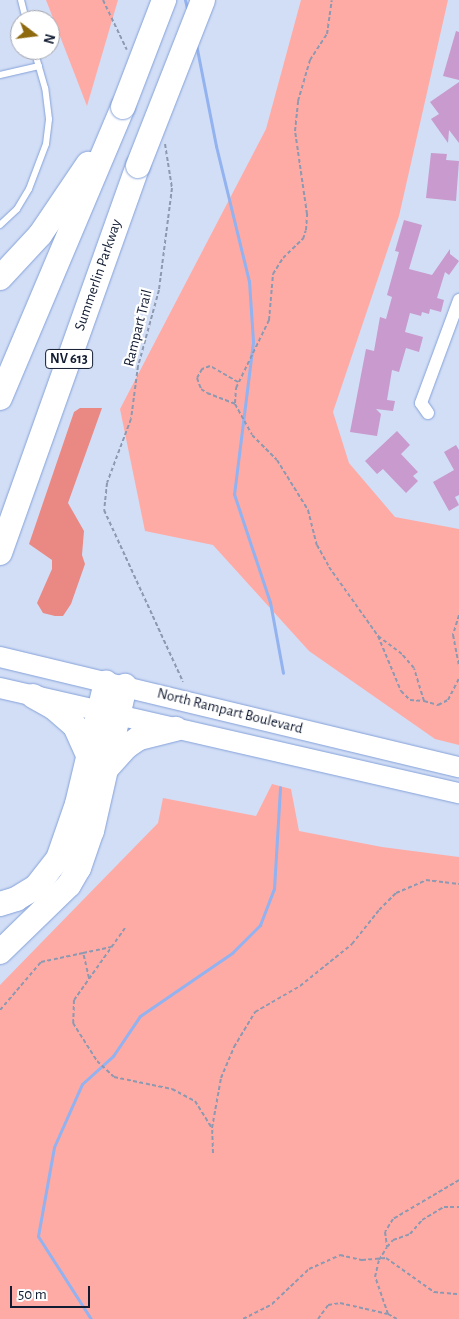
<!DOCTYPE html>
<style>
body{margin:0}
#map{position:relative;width:459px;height:1319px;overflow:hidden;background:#d2def6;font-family:"Alegreya Sans",sans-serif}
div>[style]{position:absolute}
.green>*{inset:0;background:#feaba6}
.forest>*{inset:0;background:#ea8883}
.stream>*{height:3px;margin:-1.5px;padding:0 1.5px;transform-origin:1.5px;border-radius:1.5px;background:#92b2f0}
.building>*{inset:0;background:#c89acd}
.path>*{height:2px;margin-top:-1px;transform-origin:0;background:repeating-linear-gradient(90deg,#8d99b0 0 4px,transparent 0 6.5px)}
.roads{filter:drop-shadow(0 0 1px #84a1d9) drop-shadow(0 0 1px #84a1d9)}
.service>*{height:6px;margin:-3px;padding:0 3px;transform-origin:3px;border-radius:3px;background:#fff}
.minor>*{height:12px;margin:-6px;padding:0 6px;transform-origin:6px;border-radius:6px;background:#fff}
.primary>*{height:20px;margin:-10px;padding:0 10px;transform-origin:10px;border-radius:10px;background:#fff}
.motorway>*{height:24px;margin:-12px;padding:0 12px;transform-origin:12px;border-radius:12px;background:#fff}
.bridges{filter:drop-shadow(0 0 1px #84a1d9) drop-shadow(0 0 1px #84a1d9)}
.motorway-bridge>*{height:24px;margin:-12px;padding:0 12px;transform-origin:12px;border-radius:12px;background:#fff}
span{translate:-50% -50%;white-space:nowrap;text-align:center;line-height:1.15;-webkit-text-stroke:4.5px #fff;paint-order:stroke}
.shield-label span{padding:1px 4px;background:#fff;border:1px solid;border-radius:4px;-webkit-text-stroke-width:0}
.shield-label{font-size:14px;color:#111b31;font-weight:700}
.street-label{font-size:15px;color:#111b31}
.north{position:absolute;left:10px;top:10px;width:50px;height:50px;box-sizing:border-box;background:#fff;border:1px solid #a0a4ad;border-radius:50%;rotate:105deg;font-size:14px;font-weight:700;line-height:20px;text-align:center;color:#111b31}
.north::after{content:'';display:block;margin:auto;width:18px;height:22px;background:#8e690d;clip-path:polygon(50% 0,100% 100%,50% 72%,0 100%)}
.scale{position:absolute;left:10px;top:1286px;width:80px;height:22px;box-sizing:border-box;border:2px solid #111b31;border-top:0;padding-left:6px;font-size:15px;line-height:18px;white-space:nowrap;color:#111b31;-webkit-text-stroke:4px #fff;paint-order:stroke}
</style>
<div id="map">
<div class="green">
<i style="clip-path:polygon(46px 0,118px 0,87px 106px)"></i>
<i style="clip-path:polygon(301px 0,448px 0,399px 216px,333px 412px,349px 463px,395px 517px,459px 529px,459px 745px,435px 739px,309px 651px,213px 545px,145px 531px,120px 409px,266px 129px)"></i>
<i style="clip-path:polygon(272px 784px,291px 789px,299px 831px,382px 847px,459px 857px,459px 1319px,0 1319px,0 985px,158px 823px,163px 798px,256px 816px)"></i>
</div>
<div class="forest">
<i style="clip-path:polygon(80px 408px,102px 408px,68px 503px,84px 531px,82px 555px,85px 564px,71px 604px,63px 616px,55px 616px,43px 613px,37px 603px,52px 569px,52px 560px,29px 544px,74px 412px)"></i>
</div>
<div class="stream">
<i style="left:185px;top:0;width:12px;rotate:76deg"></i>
<i style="left:196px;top:44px;width:104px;rotate:78.9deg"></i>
<i style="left:216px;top:146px;width:139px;rotate:76.3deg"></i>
<i style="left:249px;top:281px;width:61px;rotate:86.2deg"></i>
<i style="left:253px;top:342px;width:153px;rotate:97.1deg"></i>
<i style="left:234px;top:494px;width:114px;rotate:71.6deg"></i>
<i style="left:270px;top:602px;width:72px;rotate:79.6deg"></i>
<i style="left:91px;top:1319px;width:98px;rotate:-122.6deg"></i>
<i style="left:38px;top:1236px;width:90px;rotate:-79.8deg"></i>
<i style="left:54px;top:1147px;width:69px;rotate:-66deg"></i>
<i style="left:82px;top:1084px;width:42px;rotate:-42.1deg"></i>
<i style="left:113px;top:1056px;width:48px;rotate:-56deg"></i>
<i style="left:140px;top:1016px;width:112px;rotate:-34.4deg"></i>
<i style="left:232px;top:953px;width:40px;rotate:-45deg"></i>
<i style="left:260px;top:925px;width:39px;rotate:-69deg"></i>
<i style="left:274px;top:889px;width:102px;rotate:-86.6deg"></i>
</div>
<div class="building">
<i style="clip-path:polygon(456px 31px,459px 32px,459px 80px,443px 76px)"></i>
<i style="clip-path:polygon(459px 82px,459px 143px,449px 130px,448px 143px,431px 119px,439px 114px,430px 102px)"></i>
<i style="clip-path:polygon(431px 153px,447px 154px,446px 160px,459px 161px,456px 201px,426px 198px)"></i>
<i style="clip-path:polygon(404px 220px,422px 225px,409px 269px,432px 275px,450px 249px,450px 254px,459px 261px,449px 275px,445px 272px,437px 298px,444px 300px,441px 312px,430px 309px,429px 314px,422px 312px,421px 316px,410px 313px,405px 332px,423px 337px,419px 352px,406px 348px,399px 372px,392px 370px,387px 400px,395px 401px,393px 411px,376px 409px,381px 414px,377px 436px,350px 432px,366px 349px,374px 351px,380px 317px,386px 319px,392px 297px,387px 295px,399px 252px,395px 251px)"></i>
<i style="clip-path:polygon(397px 431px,410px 445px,401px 454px,418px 472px,413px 476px,418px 481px,406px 493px,383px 469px,377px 474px,365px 461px)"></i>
<i style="clip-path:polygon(456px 445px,459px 450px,459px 495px,455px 497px,459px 505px,449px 511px,433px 482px,454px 470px,444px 452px)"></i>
</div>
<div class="path">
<i style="left:103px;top:0;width:55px;rotate:64.4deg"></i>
<i style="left:165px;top:144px;width:45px;rotate:81deg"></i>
<i style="left:172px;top:188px;width:103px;rotate:97.3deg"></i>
<i style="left:159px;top:290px;width:79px;rotate:105.4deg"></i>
<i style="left:138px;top:366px;width:53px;rotate:97.5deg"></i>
<i style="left:131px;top:419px;width:68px;rotate:110.6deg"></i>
<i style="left:107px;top:483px;width:27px;rotate:96deg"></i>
<i style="left:104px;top:510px;width:189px;rotate:65.3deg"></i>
<i style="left:238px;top:382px;width:32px;rotate:-150deg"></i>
<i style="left:210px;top:366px;width:9px;rotate:159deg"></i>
<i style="left:202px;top:369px;width:10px;rotate:119deg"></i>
<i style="left:197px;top:378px;width:12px;rotate:70deg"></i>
<i style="left:201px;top:389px;width:7px;rotate:34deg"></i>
<i style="left:207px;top:393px;width:30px;rotate:21deg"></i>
<i style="left:235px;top:404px;width:35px;rotate:61deg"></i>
<i style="left:252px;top:435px;width:35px;rotate:45deg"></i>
<i style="left:277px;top:460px;width:59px;rotate:58.2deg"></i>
<i style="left:308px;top:510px;width:36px;rotate:76deg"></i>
<i style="left:317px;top:545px;width:25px;rotate:61deg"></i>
<i style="left:329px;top:567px;width:85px;rotate:54.6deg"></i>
<i style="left:378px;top:636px;width:60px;rotate:67.3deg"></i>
<i style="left:401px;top:691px;width:13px;rotate:45deg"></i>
<i style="left:410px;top:700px;width:14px;rotate:4deg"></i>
<i style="left:424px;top:701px;width:34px;rotate:-107deg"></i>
<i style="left:414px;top:668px;width:18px;rotate:-131deg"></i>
<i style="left:402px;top:654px;width:30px;rotate:-143deg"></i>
<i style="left:235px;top:403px;width:15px;rotate:-86deg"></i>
<i style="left:236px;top:388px;width:76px;rotate:-64.1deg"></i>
<i style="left:269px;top:320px;width:46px;rotate:-85deg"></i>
<i style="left:273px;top:274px;width:19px;rotate:-58deg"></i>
<i style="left:283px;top:258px;width:28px;rotate:-44deg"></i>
<i style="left:303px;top:239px;width:9px;rotate:-72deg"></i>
<i style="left:306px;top:230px;width:16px;rotate:-86deg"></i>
<i style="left:307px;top:214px;width:84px;rotate:-98.2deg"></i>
<i style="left:295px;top:131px;width:30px;rotate:-84deg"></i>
<i style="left:298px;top:101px;width:43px;rotate:-73.7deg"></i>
<i style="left:310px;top:60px;width:31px;rotate:-57deg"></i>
<i style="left:327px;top:34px;width:34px;rotate:-82deg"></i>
<i style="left:459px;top:615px;width:21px;rotate:107deg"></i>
<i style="left:453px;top:635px;width:32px;rotate:79deg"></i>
<i style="left:424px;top:701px;width:15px;rotate:16deg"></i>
<i style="left:438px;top:705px;width:11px;rotate:-27deg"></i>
<i style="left:448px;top:700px;width:25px;rotate:-63deg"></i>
<i style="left:125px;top:928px;width:88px;rotate:125.3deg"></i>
<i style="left:74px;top:1000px;width:23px;rotate:92deg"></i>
<i style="left:73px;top:1023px;width:45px;rotate:57.7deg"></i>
<i style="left:97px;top:1061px;width:23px;rotate:43deg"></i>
<i style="left:114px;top:1077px;width:59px;rotate:11.7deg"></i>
<i style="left:172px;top:1089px;width:26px;rotate:28deg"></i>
<i style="left:195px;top:1101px;width:32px;rotate:58deg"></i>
<i style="left:89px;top:978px;width:26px;rotate:-103deg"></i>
<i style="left:83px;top:953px;width:29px;rotate:-12deg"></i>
<i style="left:0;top:1010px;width:63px;rotate:-49.5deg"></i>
<i style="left:41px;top:962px;width:43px;rotate:-12.1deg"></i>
<i style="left:213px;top:1153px;width:25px;rotate:-92deg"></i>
<i style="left:212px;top:1128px;width:51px;rotate:-79.8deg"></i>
<i style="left:221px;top:1078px;width:34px;rotate:-67deg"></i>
<i style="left:234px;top:1047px;width:41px;rotate:-59deg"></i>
<i style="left:255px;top:1012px;width:52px;rotate:-30deg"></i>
<i style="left:300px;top:986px;width:67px;rotate:-38.9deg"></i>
<i style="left:352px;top:944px;width:43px;rotate:-51.5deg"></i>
<i style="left:379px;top:910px;width:24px;rotate:-45deg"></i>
<i style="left:396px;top:893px;width:33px;rotate:-23deg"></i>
<i style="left:426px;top:880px;width:33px;rotate:7deg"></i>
<i style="left:459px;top:1180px;width:77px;rotate:149.4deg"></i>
<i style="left:393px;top:1219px;width:15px;rotate:122deg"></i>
<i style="left:385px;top:1232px;width:15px;rotate:82deg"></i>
<i style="left:387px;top:1247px;width:9px;rotate:-49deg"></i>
<i style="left:393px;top:1240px;width:18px;rotate:-19deg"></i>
<i style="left:410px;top:1234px;width:18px;rotate:-49deg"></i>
<i style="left:422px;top:1220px;width:26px;rotate:-31deg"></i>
<i style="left:444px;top:1207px;width:15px"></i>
<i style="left:388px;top:1314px;width:10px;rotate:29deg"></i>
<i style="left:243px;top:1319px;width:33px;rotate:-27deg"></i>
<i style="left:272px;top:1304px;width:51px;rotate:-43.4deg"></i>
<i style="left:309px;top:1269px;width:34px;rotate:-24deg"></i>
<i style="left:340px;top:1255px;width:23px;rotate:13deg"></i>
<i style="left:362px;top:1260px;width:24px;rotate:-5deg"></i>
<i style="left:386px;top:1258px;width:59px;rotate:35.3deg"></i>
<i style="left:434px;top:1292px;width:25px;rotate:5deg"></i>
<i style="left:318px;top:1319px;width:17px;rotate:-54deg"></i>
<i style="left:328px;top:1305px;width:12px;rotate:-9deg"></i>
<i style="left:340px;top:1303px;width:49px;rotate:12.9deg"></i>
<i style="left:388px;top:1314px;width:39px;rotate:-109deg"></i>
<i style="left:375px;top:1277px;width:17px;rotate:-77deg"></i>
<i style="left:379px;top:1260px;width:15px;rotate:-58deg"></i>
</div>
<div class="roads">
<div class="service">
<i style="left:21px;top:0;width:21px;rotate:76deg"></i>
<i style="left:0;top:75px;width:40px;rotate:-13deg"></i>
<i style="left:0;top:225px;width:23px;rotate:-43deg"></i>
<i style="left:17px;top:209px;width:23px;rotate:-59deg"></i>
<i style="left:29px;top:189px;width:48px;rotate:-69.3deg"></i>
<i style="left:46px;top:144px;width:25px;rotate:-83deg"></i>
<i style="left:49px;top:119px;width:31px;rotate:-97deg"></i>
<i style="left:45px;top:88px;width:40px;rotate:-106deg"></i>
</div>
<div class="minor">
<i style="left:428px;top:413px;width:12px;rotate:-125deg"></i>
<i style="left:421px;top:403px;width:110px;rotate:-69.7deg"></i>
</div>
<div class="primary">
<i style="left:0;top:657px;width:472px;rotate:13.5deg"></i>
<i style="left:0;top:688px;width:471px;rotate:12.9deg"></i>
</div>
<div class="motorway">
<i style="left:0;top:278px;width:59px;rotate:-47.1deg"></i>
<i style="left:40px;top:235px;width:86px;rotate:-55.9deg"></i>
<i style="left:0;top:398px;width:316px;rotate:-67.1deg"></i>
<i style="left:0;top:553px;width:411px;rotate:-70.4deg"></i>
<i style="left:33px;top:696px;width:23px;rotate:29deg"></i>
<i style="left:53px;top:707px;width:29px;rotate:41deg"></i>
<i style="left:75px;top:726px;width:35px;rotate:66deg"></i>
<i style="left:108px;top:767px;width:27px;rotate:-48deg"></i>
<i style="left:126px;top:747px;width:16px;rotate:-35deg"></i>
<i style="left:139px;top:738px;width:38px;rotate:-14deg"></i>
<i style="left:0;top:904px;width:17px;rotate:-17deg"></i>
<i style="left:16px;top:899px;width:23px;rotate:-31deg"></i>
<i style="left:36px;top:887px;width:36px;rotate:-52deg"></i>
<i style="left:58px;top:859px;width:58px;rotate:-70.9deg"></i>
<i style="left:77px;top:804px;width:125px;rotate:-76.6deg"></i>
<i style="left:0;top:952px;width:96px;rotate:-44.2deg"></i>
<i style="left:69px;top:885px;width:20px;rotate:-60deg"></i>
<i style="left:79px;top:868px;width:39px;rotate:-71deg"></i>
<i style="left:92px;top:831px;width:149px;rotate:-77.2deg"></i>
</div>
</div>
<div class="bridges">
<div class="motorway-bridge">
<i style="left:123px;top:107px;width:115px;rotate:-69deg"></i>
<i style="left:138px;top:166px;width:178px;rotate:-68.6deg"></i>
</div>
</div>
<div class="shield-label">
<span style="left:69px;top:359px">NV 613</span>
</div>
<div class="street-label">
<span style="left:98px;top:275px;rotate:-71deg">Summerlin Parkway</span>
<span style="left:138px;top:328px;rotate:-76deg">Rampart Trail</span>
<span style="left:230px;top:711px;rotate:14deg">North Rampart Boulevard</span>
</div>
<div class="north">N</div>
<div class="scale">50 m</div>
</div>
